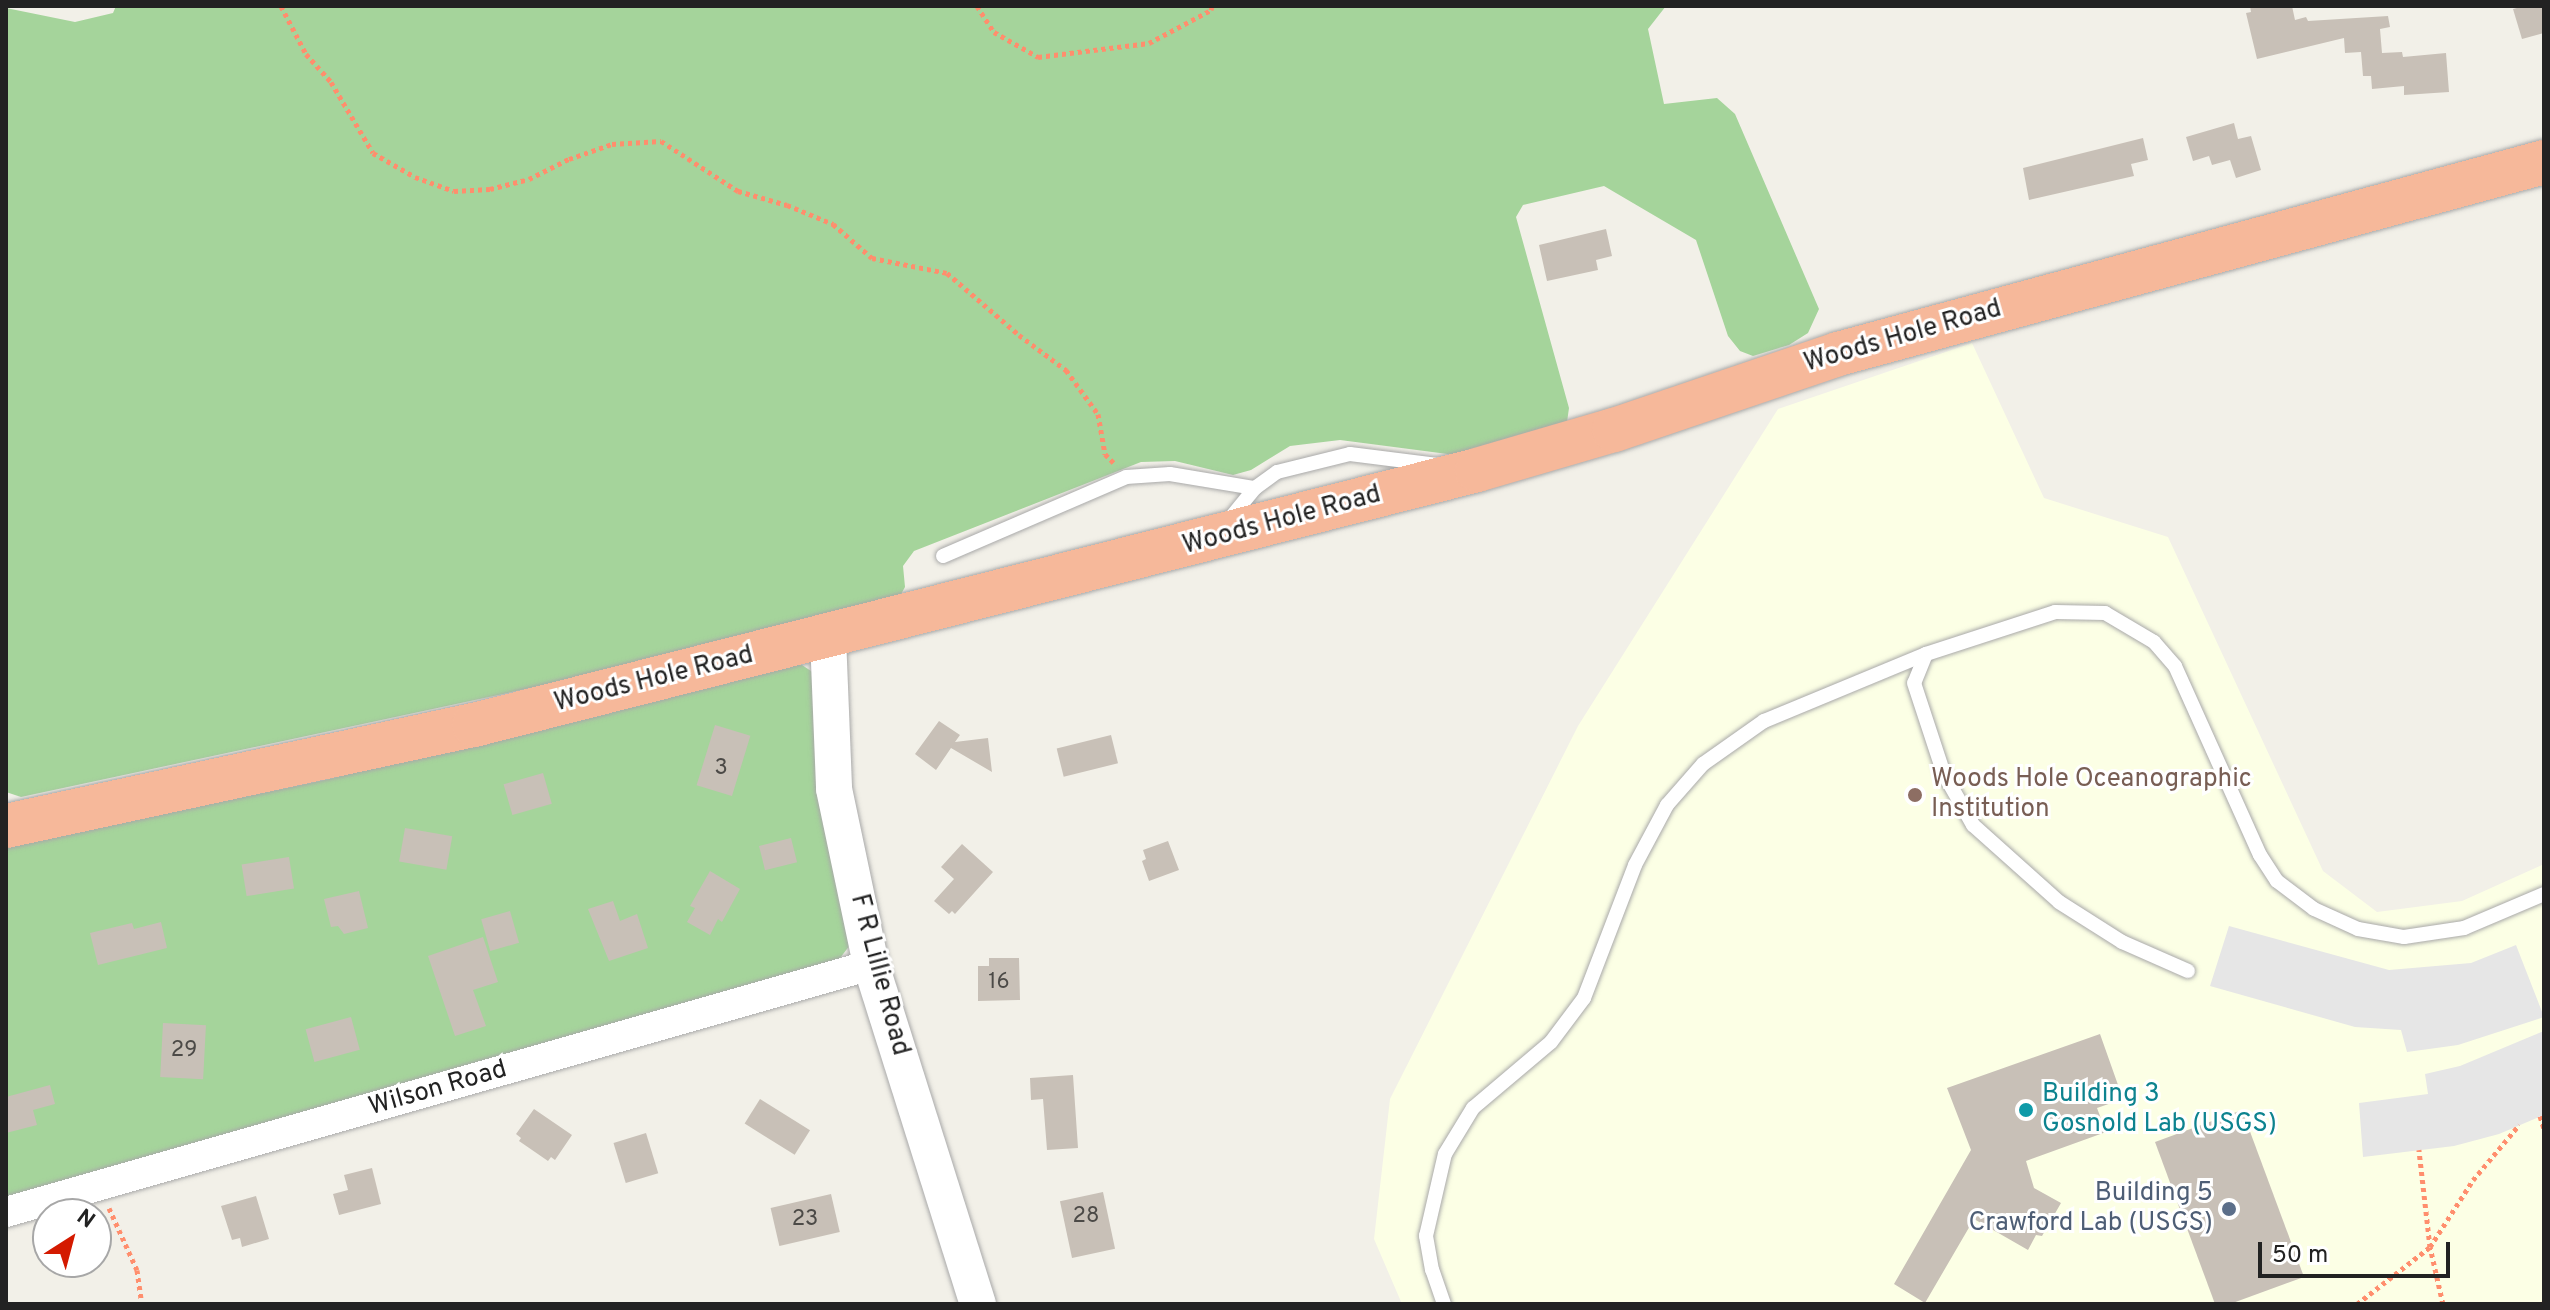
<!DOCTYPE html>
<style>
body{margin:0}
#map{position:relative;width:2550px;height:1310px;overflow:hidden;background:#f2f0e8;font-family:Overpass,sans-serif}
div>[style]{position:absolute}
.education>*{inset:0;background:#fcffe5}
.forest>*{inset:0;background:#a5d49b}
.parking>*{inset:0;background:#e6e6e6}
.building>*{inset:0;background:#c8c0b7;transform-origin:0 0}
.path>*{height:5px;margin-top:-2.5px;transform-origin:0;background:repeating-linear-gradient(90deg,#ff8e6d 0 4px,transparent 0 8px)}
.roads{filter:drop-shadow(0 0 2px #a9a9a9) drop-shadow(0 0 2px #a9a9a9)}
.service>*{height:14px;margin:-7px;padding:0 7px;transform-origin:7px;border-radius:7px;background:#fff}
.minor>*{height:30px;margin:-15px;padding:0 15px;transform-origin:15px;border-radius:15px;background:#fff}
.tertiary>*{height:36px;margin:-18px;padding:0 18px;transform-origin:18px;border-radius:18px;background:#fff}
.trunk>*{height:44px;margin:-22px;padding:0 22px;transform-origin:22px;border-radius:22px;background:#f6b89a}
.dots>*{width:22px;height:22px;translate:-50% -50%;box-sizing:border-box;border:4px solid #fff;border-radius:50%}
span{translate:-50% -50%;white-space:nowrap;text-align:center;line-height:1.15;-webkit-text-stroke:6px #fff;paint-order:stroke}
.number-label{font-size:22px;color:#4c4a47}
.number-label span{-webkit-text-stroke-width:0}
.street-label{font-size:26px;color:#222}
.education-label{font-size:26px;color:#785e54}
.left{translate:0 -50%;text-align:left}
.culture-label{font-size:26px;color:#0d838f}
.service-label{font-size:26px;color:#4e5e75}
.right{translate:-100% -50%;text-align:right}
.frame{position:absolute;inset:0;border:8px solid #222;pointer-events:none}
.north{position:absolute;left:32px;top:1198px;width:80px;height:80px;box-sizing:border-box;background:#fff;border:2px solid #a7a7a7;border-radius:50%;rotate:36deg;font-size:22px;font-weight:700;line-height:32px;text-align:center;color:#222}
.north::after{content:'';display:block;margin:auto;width:28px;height:36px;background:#d41a00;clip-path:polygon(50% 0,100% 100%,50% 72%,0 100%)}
.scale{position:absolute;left:2258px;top:1242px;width:192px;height:36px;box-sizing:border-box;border:4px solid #222;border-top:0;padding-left:10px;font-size:24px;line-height:28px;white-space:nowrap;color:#222;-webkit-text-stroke:6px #fff;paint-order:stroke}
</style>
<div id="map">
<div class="education">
<i style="clip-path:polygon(1972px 343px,2044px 498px,2168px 537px,2323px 871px,2377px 912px,2462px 901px,2544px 864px,2544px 1304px,1402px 1304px,1374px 1239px,1390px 1099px,1578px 726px,1778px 409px)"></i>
</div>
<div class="forest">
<i style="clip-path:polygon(116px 6px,1666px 6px,1648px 29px,1664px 104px,1717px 98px,1735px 114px,1819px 309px,1808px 333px,1789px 345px,1753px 356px,1740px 351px,1728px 336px,1696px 240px,1604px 186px,1523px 205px,1516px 217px,1569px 408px,1567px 422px,1463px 456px,1340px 440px,1290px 446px,1251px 470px,1233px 475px,1175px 461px,1141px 462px,914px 551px,903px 566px,905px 587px,900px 596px,666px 659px,21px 797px,6px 792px,6px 8px,75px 22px,113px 13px)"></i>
<i style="clip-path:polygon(790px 664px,802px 665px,817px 675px,850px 945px,834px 966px,6px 1198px,6px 847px,329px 779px)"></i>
</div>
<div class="parking">
<i style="clip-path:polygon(2229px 926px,2389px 970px,2471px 963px,2516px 945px,2544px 1017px,2458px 1045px,2407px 1052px,2401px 1030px,2355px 1027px,2210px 986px)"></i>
<i style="clip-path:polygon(2544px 1031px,2544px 1115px,2499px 1134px,2454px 1146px,2363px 1157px,2359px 1103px,2428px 1094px,2425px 1074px,2460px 1066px)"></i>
</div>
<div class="building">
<i style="clip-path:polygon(2250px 6px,2292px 6px,2295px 20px,2306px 17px,2308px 21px,2388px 16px,2390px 27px,2380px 29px,2382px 53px,2402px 52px,2403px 57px,2446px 53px,2449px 92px,2404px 95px,2404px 86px,2372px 89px,2371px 76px,2363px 76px,2361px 52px,2345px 53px,2344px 38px,2257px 59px,2246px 13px,2251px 12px)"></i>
<i style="clip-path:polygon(2524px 6px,2544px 6px,2544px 33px,2522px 39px,2513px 9px)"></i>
<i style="clip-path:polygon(2234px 123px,2238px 139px,2251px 136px,2261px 170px,2236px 178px,2230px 160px,2212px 165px,2209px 156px,2193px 161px,2186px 137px)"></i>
<i style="clip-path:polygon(2143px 138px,2148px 160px,2131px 164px,2134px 176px,2029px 200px,2023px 168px)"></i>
<i style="clip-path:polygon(1606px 229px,1612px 256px,1596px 260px,1598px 270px,1547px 281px,1539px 245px)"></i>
<i style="clip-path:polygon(939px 721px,960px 735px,955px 742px,988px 738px,992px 772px,951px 748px,936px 770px,915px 754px)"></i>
<i style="left:715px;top:725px;width:37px;height:63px;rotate:17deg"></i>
<i style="left:1111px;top:735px;width:29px;height:56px;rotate:76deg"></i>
<i style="left:543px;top:773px;width:32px;height:41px;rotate:74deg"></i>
<i style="left:405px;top:828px;width:48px;height:34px;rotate:10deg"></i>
<i style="left:791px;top:838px;width:25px;height:33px;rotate:76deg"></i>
<i style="clip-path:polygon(1168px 841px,1179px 870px,1149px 881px,1142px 861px,1146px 859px,1143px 850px)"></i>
<i style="clip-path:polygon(962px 844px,993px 872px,955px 914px,952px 911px,949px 914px,934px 901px,954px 879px,941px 867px)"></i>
<i style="left:289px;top:857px;width:32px;height:48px;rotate:81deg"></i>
<i style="clip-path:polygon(710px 871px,740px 889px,722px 922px,718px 919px,710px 935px,687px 922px,695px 908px,690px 906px)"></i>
<i style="clip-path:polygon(359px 891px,368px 928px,344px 934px,338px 926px,331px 927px,324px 899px)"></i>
<i style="clip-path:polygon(613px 901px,620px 921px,637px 914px,648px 948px,609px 961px,588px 909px)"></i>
<i style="left:510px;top:911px;width:33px;height:30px;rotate:74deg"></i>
<i style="clip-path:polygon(161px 922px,167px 948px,98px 965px,90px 933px,132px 923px,134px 929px)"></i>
<i style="clip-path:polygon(483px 937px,498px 982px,473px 990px,486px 1026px,455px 1036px,428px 956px)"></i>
<i style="clip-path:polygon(989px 958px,1019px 958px,1020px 1000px,978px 1001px,978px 966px,989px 966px)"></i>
<i style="left:351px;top:1017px;width:34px;height:47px;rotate:75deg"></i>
<i style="left:163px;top:1023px;width:43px;height:54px;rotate:3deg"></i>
<i style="clip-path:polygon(2100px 1034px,2123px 1099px,2097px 1108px,2106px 1132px,2026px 1161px,2034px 1188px,2061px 1203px,2042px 1236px,2036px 1235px,2028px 1250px,1974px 1219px,1925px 1303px,1894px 1284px,1971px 1150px,1947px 1088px)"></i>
<i style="clip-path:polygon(1073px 1075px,1078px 1148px,1047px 1150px,1043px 1099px,1031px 1100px,1030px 1078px)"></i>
<i style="clip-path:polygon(50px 1085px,55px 1104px,33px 1110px,37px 1125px,6px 1133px,6px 1097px)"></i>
<i style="left:760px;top:1099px;width:59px;height:29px;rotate:32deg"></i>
<i style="clip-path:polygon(534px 1109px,572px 1135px,555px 1160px,551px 1157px,548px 1161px,519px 1141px,521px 1138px,516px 1134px)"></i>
<i style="clip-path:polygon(2242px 1110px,2304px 1277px,2230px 1304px,2215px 1304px,2155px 1142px)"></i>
<i style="left:646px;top:1133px;width:42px;height:34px;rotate:73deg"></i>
<i style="clip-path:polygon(372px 1168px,381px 1204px,339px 1215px,333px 1194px,348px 1190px,344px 1175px)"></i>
<i style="left:1103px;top:1192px;width:58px;height:44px;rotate:78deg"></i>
<i style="left:831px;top:1194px;width:39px;height:62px;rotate:77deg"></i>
<i style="clip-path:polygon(256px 1196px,269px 1239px,242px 1247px,240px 1238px,232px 1240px,221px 1206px)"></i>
</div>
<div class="path">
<i style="left:281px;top:6px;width:54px;rotate:62.5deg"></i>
<i style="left:306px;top:54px;width:38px;rotate:48deg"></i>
<i style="left:331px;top:82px;width:82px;rotate:59.4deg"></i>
<i style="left:373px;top:153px;width:48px;rotate:29.7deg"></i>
<i style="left:415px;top:177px;width:41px;rotate:19.7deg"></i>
<i style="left:454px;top:191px;width:36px;rotate:-3deg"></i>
<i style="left:490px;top:189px;width:40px;rotate:-14.4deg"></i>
<i style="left:529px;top:179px;width:45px;rotate:-26.6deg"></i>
<i style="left:569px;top:159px;width:46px;rotate:-19.2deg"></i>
<i style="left:612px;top:144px;width:49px;rotate:-3.5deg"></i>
<i style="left:661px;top:141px;width:92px;rotate:33deg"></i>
<i style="left:738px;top:191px;width:51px;rotate:15.9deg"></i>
<i style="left:787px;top:205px;width:50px;rotate:22.4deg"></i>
<i style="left:833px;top:224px;width:52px;rotate:41.1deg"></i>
<i style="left:872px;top:258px;width:76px;rotate:11.3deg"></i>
<i style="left:947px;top:273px;width:95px;rotate:40.7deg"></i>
<i style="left:1019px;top:335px;width:59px;rotate:36.7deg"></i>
<i style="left:1066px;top:370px;width:54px;rotate:54deg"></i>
<i style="left:1098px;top:414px;width:41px;rotate:80.1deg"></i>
<i style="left:1105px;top:454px;width:14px;rotate:45deg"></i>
<i style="left:977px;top:6px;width:31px;rotate:57deg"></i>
<i style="left:994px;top:32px;width:51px;rotate:29.6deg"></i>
<i style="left:1038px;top:57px;width:112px;rotate:-7.2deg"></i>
<i style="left:1149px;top:43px;width:70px;rotate:-28deg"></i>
<i style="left:1211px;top:10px;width:4px;rotate:-76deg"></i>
<i style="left:2540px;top:1116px;width:13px;rotate:72deg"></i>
<i style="left:109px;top:1208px;width:68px;rotate:65.7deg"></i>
<i style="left:137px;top:1270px;width:34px;rotate:82deg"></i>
<i style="left:2357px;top:1304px;width:93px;rotate:-38deg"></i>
<i style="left:2430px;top:1247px;width:98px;rotate:-96.5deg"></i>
<i style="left:2443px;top:1304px;width:58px;rotate:-102.8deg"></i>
<i style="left:2430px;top:1247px;width:80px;rotate:-57.3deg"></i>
<i style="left:2473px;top:1180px;width:72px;rotate:-50.1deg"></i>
<i style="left:2543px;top:1304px;width:2px;rotate:-63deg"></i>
</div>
<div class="roads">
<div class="service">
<i style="left:1228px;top:521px;width:43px;rotate:-50.7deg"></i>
<i style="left:943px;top:556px;width:199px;rotate:-23.3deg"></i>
<i style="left:1126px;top:477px;width:44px;rotate:-3.9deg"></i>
<i style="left:1170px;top:474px;width:86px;rotate:9.4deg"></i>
<i style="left:1255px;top:488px;width:27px;rotate:-36deg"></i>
<i style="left:1277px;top:472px;width:75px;rotate:-13.9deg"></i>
<i style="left:1350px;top:454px;width:88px;rotate:7.2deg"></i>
<i style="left:1926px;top:654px;width:31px;rotate:112deg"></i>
<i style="left:1914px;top:683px;width:96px;rotate:71.8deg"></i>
<i style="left:1944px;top:774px;width:59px;rotate:60.4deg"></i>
<i style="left:1973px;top:825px;width:115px;rotate:41.8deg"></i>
<i style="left:2059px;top:902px;width:75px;rotate:32.4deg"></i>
<i style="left:2122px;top:942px;width:72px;rotate:23.7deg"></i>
<i style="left:1444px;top:1304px;width:36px;rotate:-109deg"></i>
<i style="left:1432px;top:1270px;width:35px;rotate:-100deg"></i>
<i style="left:1426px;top:1236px;width:84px;rotate:-77deg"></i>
<i style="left:1445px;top:1154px;width:54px;rotate:-58.7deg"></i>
<i style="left:1473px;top:1108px;width:102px;rotate:-40.2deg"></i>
<i style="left:1551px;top:1042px;width:55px;rotate:-53.1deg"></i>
<i style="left:1584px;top:998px;width:142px;rotate:-69deg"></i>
<i style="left:1635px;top:865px;width:68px;rotate:-61.9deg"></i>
<i style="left:1667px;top:805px;width:55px;rotate:-48.7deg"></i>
<i style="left:1703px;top:764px;width:75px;rotate:-35.2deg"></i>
<i style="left:1764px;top:721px;width:175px;rotate:-22.5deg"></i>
<i style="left:1926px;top:654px;width:136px;rotate:-18deg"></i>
<i style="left:2055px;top:612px;width:50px;rotate:1.1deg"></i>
<i style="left:2105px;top:613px;width:57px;rotate:30.6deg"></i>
<i style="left:2154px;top:642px;width:32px;rotate:49deg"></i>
<i style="left:2175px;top:666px;width:207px;rotate:65.8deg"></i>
<i style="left:2260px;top:855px;width:31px;rotate:57deg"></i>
<i style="left:2277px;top:881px;width:46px;rotate:37.1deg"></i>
<i style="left:2314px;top:909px;width:48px;rotate:24.4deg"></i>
<i style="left:2358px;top:929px;width:47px;rotate:9.9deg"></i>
<i style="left:2404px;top:937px;width:61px;rotate:-8.5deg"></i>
<i style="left:2464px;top:928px;width:87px;rotate:-23deg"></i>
</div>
<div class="minor">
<i style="left:6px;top:1212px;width:900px;rotate:-15.94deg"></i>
</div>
<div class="tertiary">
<i style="left:828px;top:637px;width:152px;rotate:87.7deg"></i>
<i style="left:834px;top:789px;width:180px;rotate:78.1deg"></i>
<i style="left:871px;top:965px;width:355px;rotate:72.5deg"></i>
</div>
<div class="trunk">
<i style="left:6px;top:826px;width:479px;rotate:-12.2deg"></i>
<i style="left:474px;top:725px;width:1035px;rotate:-14.26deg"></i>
<i style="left:1477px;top:470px;width:143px;rotate:-16.3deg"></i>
<i style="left:1614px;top:430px;width:237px;rotate:-18.7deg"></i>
<i style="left:1838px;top:354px;width:732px;rotate:-15.21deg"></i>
</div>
</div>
<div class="dots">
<i style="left:1915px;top:795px;background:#8d6e63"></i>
<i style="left:2026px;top:1110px;background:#0f9aa8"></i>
<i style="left:2229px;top:1209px;background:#5c6f8a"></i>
</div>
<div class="number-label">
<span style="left:721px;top:769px">3</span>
<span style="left:999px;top:983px">16</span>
<span style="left:184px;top:1051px">29</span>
<span style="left:1086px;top:1217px">28</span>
<span style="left:805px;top:1220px">23</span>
</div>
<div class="street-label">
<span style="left:1903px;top:337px;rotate:-16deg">Woods Hole Road</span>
<span style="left:1282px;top:521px;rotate:-15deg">Woods Hole Road</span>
<span style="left:654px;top:680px;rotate:-14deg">Woods Hole Road</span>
<span style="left:879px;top:975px;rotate:75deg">F R Lillie Road</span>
<span style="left:438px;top:1089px;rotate:-16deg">Wilson Road</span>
</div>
<div class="education-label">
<span class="left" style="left:1931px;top:795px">Woods Hole Oceanographic<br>Institution</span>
</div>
<div class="culture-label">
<span class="left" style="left:2042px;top:1110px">Building 3<br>Gosnold Lab (USGS)</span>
</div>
<div class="service-label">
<span class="right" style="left:2213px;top:1209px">Building 5<br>Crawford Lab (USGS)</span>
</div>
<div class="frame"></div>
<div class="north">N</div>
<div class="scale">50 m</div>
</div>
